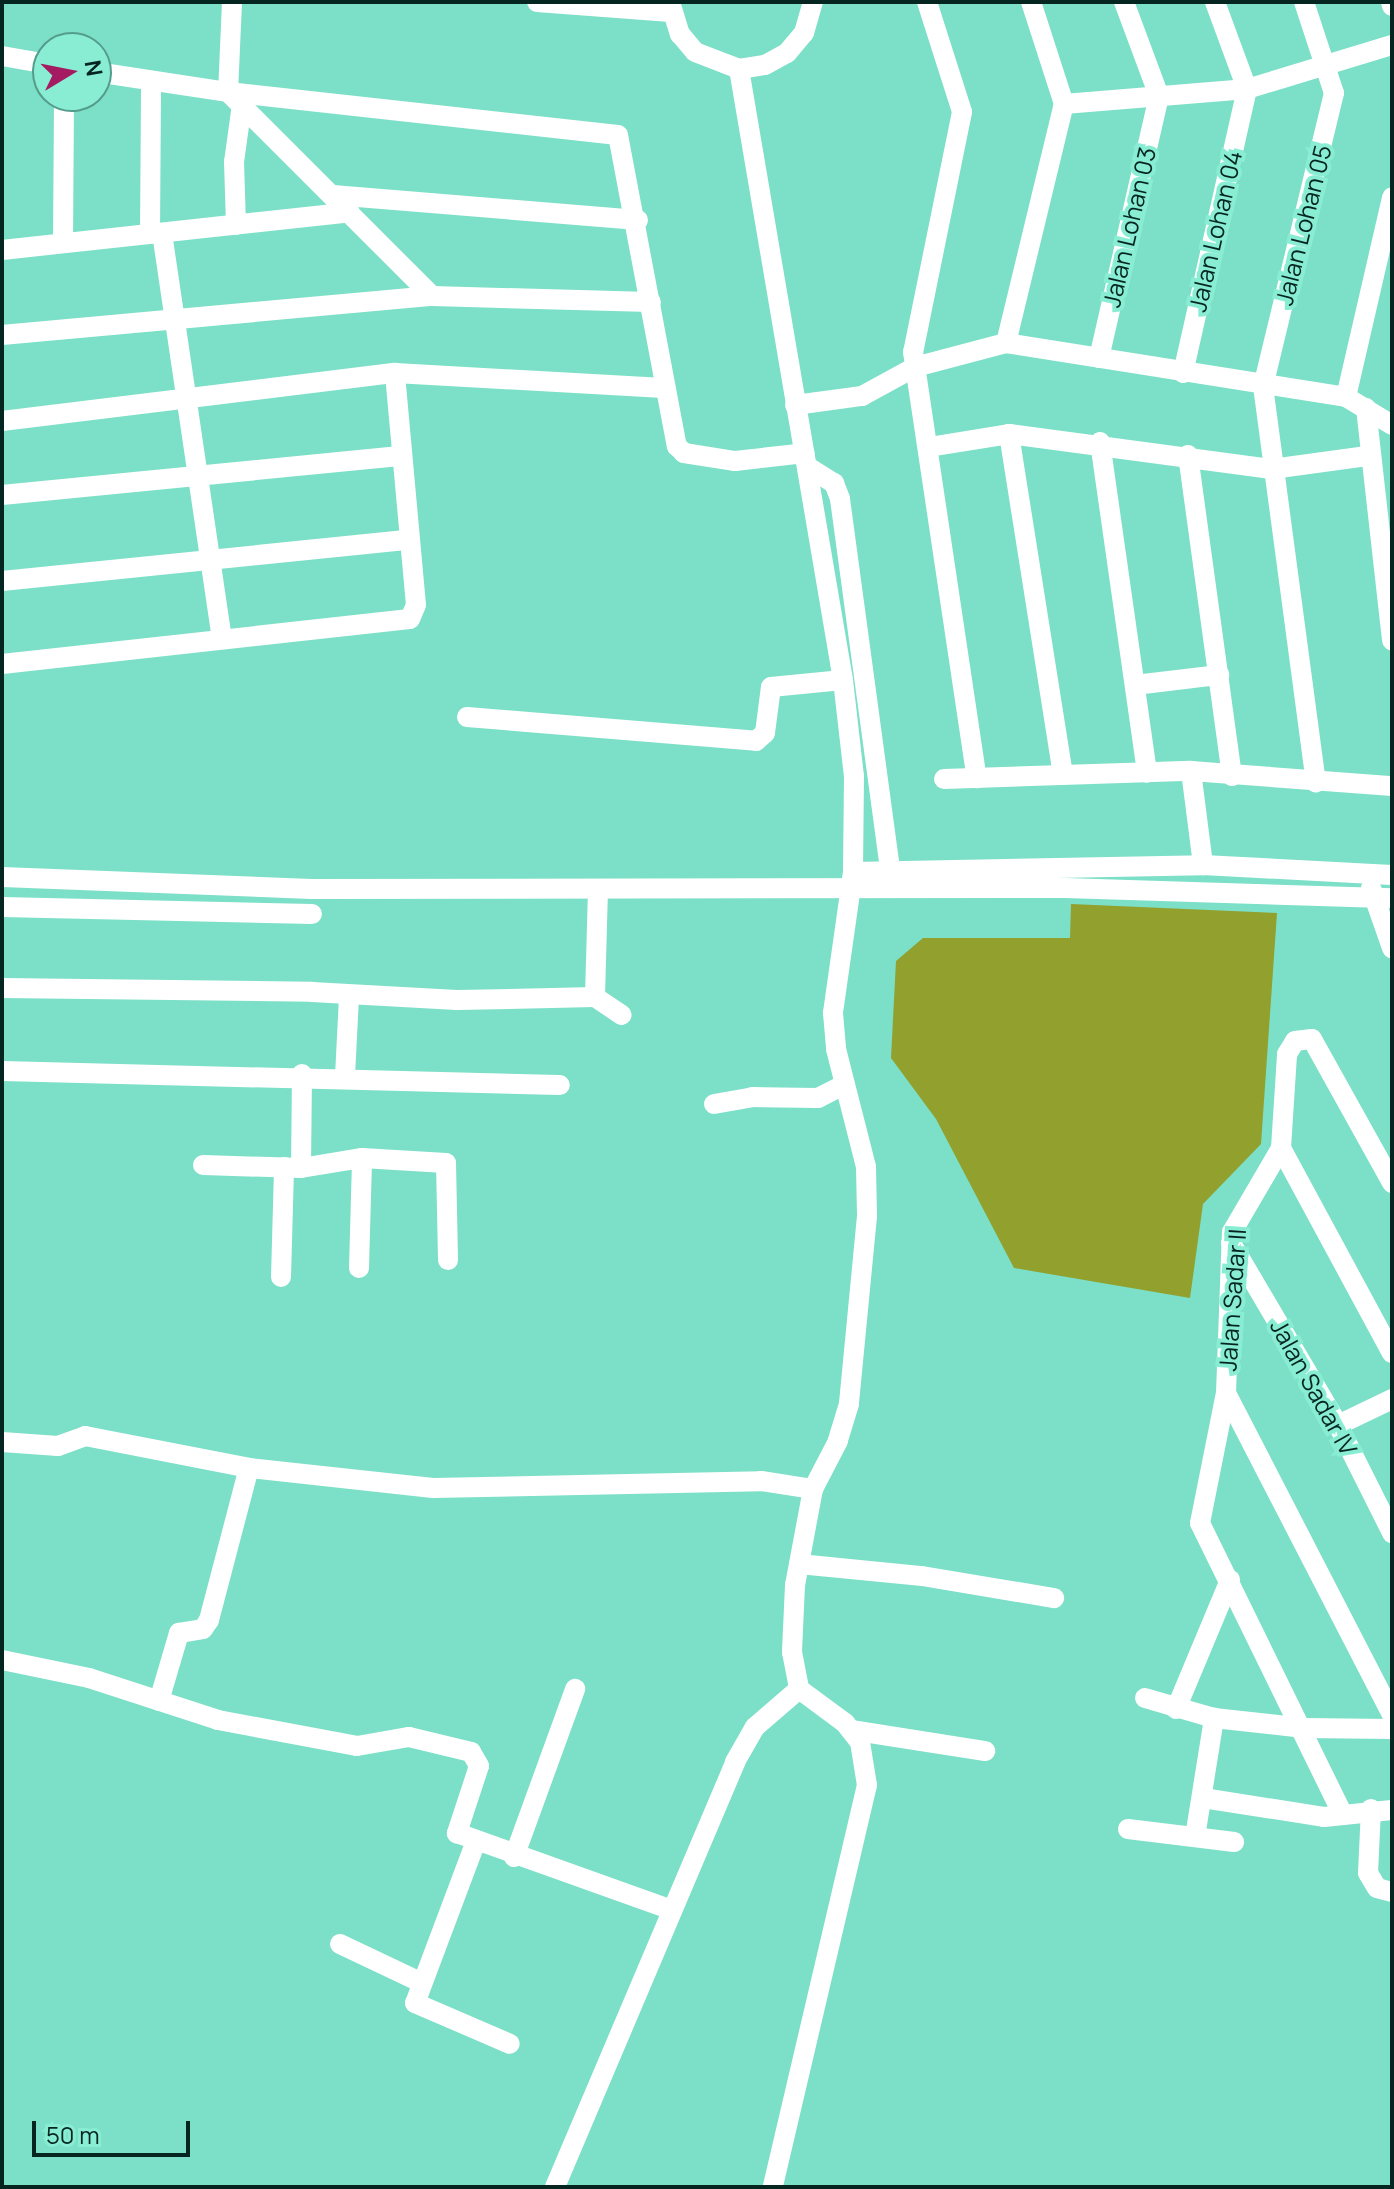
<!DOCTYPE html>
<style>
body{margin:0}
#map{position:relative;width:1394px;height:2189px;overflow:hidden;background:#7cdfc7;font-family:Manrope,sans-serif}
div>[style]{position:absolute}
.water>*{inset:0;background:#92a02d}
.minor>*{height:20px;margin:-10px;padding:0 10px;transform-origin:10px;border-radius:10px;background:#fff}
span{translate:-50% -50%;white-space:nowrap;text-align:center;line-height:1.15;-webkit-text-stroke:8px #89edd4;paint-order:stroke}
.street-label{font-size:24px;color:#052620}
.frame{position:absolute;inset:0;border:4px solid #052620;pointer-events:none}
.north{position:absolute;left:32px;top:32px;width:80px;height:80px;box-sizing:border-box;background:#89edd4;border:2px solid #549d8c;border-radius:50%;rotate:80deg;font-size:22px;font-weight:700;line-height:32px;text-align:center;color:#052620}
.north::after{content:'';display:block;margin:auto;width:28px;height:36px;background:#a51b61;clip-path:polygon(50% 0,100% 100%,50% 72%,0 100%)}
.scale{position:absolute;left:32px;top:2121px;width:158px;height:36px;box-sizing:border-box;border:4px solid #052620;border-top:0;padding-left:10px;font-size:24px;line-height:28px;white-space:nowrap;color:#052620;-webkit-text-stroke:6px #89edd4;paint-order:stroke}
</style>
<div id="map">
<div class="water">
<i style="clip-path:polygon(1071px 904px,1277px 913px,1261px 1144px,1203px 1204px,1190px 1298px,1014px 1268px,936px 1119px,891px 1058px,896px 961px,923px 938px,1070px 938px)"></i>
</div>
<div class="minor">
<i style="left:232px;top:2px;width:90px;rotate:92.5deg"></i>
<i style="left:228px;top:92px;width:288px;rotate:45deg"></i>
<i style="left:537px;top:2px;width:134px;rotate:4.3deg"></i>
<i style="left:670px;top:2px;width:34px;rotate:73deg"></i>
<i style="left:680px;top:34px;width:23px;rotate:50deg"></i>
<i style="left:695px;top:52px;width:47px;rotate:21.1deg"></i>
<i style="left:739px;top:69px;width:26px;rotate:-9deg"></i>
<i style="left:765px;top:65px;width:25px;rotate:-29deg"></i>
<i style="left:787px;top:53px;width:26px;rotate:-50deg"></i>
<i style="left:804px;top:33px;width:32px;rotate:-74deg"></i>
<i style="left:927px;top:2px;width:115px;rotate:72.3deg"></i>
<i style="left:962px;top:112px;width:245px;rotate:101.5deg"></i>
<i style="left:913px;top:352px;width:431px;rotate:81.5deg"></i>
<i style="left:1304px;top:2px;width:96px;rotate:71.8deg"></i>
<i style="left:1334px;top:93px;width:301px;rotate:103.6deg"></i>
<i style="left:1263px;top:386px;width:400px;rotate:82.4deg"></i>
<i style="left:1391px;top:2px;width:4px;rotate:76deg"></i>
<i style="left:2px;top:56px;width:47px;rotate:9.9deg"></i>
<i style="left:739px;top:69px;width:620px;rotate:80.34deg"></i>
<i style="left:843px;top:680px;width:97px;rotate:83.5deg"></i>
<i style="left:854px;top:776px;width:96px;rotate:90.6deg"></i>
<i style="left:853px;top:872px;width:142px;rotate:98.1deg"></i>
<i style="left:833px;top:1013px;width:36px;rotate:85deg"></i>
<i style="left:836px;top:1049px;width:122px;rotate:75.7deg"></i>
<i style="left:866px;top:1167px;width:49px;rotate:88.8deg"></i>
<i style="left:867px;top:1216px;width:189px;rotate:95.5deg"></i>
<i style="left:849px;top:1404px;width:39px;rotate:107deg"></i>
<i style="left:838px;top:1441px;width:54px;rotate:117.5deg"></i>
<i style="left:813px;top:1489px;width:98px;rotate:100.6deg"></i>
<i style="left:795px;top:1585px;width:67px;rotate:92.6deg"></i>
<i style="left:792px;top:1652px;width:38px;rotate:79deg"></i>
<i style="left:799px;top:1689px;width:57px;rotate:36.5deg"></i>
<i style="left:845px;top:1723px;width:24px;rotate:52deg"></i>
<i style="left:860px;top:1742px;width:44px;rotate:80.8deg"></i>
<i style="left:867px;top:1785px;width:413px;rotate:103.2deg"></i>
<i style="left:96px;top:72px;width:134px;rotate:8.6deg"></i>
<i style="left:228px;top:92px;width:392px;rotate:6.3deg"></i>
<i style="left:618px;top:135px;width:317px;rotate:79.3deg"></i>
<i style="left:677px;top:446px;width:10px;rotate:45deg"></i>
<i style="left:684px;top:453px;width:52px;rotate:8.9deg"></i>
<i style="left:735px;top:461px;width:70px;rotate:-6.5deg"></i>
<i style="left:1064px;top:104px;width:184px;rotate:-4.7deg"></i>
<i style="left:1247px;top:89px;width:152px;rotate:-16.9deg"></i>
<i style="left:333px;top:195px;width:306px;rotate:4.7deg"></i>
<i style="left:236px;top:225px;width:63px;rotate:-91.8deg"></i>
<i style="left:234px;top:162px;width:59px;rotate:-82.1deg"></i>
<i style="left:162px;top:233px;width:408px;rotate:81.6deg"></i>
<i style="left:150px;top:234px;width:153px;rotate:-89.6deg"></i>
<i style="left:63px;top:243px;width:147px;rotate:-89.6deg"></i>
<i style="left:2px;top:250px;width:350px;rotate:-6.2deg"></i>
<i style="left:2px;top:335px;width:432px;rotate:-5.2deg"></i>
<i style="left:432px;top:296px;width:219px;rotate:1.6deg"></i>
<i style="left:1006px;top:343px;width:246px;rotate:-76.4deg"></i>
<i style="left:1064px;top:104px;width:107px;rotate:-107.9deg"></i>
<i style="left:1099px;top:358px;width:269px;rotate:-77.1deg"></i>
<i style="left:1159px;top:96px;width:100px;rotate:-110.4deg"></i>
<i style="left:1183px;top:373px;width:291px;rotate:-77.3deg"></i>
<i style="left:1247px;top:89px;width:93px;rotate:-110.2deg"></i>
<i style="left:1346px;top:397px;width:205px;rotate:-77deg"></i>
<i style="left:795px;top:405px;width:68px;rotate:-7.7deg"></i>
<i style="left:862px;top:396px;width:60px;rotate:-28.7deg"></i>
<i style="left:915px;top:367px;width:94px;rotate:-14.8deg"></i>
<i style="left:1006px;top:343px;width:344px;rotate:9deg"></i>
<i style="left:1346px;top:397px;width:54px;rotate:31.3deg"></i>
<i style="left:1366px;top:408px;width:234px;rotate:83.6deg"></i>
<i style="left:2px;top:421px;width:396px;rotate:-7deg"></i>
<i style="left:395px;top:373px;width:269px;rotate:3.2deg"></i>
<i style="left:1009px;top:434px;width:344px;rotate:81deg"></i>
<i style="left:1100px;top:442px;width:334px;rotate:81.9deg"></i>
<i style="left:929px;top:447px;width:81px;rotate:-9.2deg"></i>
<i style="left:1009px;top:434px;width:265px;rotate:7.6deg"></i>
<i style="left:1272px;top:469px;width:96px;rotate:-7.8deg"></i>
<i style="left:1188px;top:455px;width:324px;rotate:82.2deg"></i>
<i style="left:808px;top:467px;width:31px;rotate:32deg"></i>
<i style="left:834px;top:483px;width:17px;rotate:69deg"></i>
<i style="left:840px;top:499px;width:374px;rotate:82.3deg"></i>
<i style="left:2px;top:495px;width:402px;rotate:-5.6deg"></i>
<i style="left:2px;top:581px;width:408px;rotate:-5.8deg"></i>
<i style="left:2px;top:664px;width:410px;rotate:-6.3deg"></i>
<i style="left:410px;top:619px;width:15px;rotate:-67deg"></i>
<i style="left:416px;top:605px;width:233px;rotate:-95.2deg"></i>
<i style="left:1135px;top:685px;width:85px;rotate:-6.8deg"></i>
<i style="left:467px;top:717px;width:290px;rotate:4.7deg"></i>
<i style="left:756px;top:741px;width:12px;rotate:-42deg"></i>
<i style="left:765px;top:733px;width:46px;rotate:-82.6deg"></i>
<i style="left:771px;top:687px;width:72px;rotate:-5.6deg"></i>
<i style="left:1191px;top:771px;width:95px;rotate:82.7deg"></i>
<i style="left:944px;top:779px;width:247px;rotate:-1.9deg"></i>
<i style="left:1191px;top:771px;width:202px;rotate:4.3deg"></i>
<i style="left:853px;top:872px;width:350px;rotate:-1.1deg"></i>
<i style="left:1203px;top:865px;width:189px;rotate:3deg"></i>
<i style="left:2px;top:877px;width:310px;rotate:2.2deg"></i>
<i style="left:312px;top:889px;width:753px;rotate:-0.08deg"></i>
<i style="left:1065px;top:888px;width:327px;rotate:1.8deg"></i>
<i style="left:1371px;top:888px;width:64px;rotate:70.7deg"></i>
<i style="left:598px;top:889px;width:108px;rotate:91.6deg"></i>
<i style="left:595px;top:997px;width:32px;rotate:34deg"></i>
<i style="left:2px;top:907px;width:310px;rotate:1.3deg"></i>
<i style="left:2px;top:988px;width:310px;rotate:0.7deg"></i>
<i style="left:312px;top:992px;width:145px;rotate:3.2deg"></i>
<i style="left:457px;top:1000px;width:138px;rotate:-1.2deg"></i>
<i style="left:2px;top:1071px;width:558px;rotate:1.44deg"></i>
<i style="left:345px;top:1076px;width:80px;rotate:-87.1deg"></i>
<i style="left:714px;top:1104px;width:39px;rotate:-10deg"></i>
<i style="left:752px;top:1097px;width:66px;rotate:0.9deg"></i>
<i style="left:818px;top:1098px;width:30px;rotate:-27deg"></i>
<i style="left:1281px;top:1148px;width:233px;rotate:61.6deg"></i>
<i style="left:203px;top:1165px;width:98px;rotate:1.8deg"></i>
<i style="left:301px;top:1168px;width:94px;rotate:-89.4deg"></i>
<i style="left:301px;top:1168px;width:62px;rotate:-9.3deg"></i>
<i style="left:362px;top:1158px;width:84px;rotate:3.4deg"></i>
<i style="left:446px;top:1163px;width:97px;rotate:88.8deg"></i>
<i style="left:1231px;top:1243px;width:211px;rotate:59.5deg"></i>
<i style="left:1338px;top:1425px;width:121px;rotate:63.4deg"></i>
<i style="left:359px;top:1268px;width:110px;rotate:-88.4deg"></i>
<i style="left:281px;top:1277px;width:110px;rotate:-88.4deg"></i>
<i style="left:1226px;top:1393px;width:361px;rotate:62.7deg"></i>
<i style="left:1338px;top:1425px;width:60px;rotate:-25.7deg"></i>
<i style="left:2px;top:1442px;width:56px;rotate:4.1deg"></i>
<i style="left:58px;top:1446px;width:29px;rotate:-20deg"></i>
<i style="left:85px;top:1436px;width:167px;rotate:11deg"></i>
<i style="left:249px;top:1468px;width:185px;rotate:6.2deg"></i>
<i style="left:433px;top:1488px;width:328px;rotate:-1.2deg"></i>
<i style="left:761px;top:1481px;width:53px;rotate:8.7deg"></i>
<i style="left:799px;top:1564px;width:124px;rotate:5.6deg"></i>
<i style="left:922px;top:1576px;width:134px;rotate:9.5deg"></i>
<i style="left:2px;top:1660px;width:89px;rotate:11.7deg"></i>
<i style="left:89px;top:1678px;width:136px;rotate:18deg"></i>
<i style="left:218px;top:1720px;width:141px;rotate:10.6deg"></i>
<i style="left:357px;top:1746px;width:53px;rotate:-9.8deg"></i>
<i style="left:409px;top:1737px;width:64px;rotate:13.6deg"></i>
<i style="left:471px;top:1752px;width:16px;rotate:60deg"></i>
<i style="left:479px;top:1766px;width:71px;rotate:108.2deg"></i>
<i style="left:457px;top:1833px;width:228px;rotate:19.7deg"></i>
<i style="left:1145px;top:1698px;width:72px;rotate:16.2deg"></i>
<i style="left:1214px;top:1718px;width:91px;rotate:6.3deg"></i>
<i style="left:1304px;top:1728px;width:88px;rotate:0.7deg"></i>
<i style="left:159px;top:1701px;width:71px;rotate:-73.6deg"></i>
<i style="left:179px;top:1633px;width:24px;rotate:-9deg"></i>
<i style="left:203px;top:1629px;width:11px;rotate:-56deg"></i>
<i style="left:209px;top:1620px;width:157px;rotate:-75.3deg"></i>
<i style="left:1176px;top:1709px;width:140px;rotate:-67.3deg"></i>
<i style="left:851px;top:1730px;width:136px;rotate:8.9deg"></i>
<i style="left:1203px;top:1798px;width:122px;rotate:8.9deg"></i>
<i style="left:1324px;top:1817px;width:68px;rotate:-5.9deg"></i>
<i style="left:1371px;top:1809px;width:64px;rotate:92.7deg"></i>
<i style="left:1368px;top:1873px;width:17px;rotate:59deg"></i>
<i style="left:1377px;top:1888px;width:16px;rotate:15deg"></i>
<i style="left:1343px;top:1815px;width:325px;rotate:-116.1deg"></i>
<i style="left:1200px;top:1523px;width:133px;rotate:-78.7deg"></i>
<i style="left:1226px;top:1393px;width:161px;rotate:-87.9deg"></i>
<i style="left:1232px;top:1232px;width:97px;rotate:-59.7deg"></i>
<i style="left:1281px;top:1148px;width:94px;rotate:-86.3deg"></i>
<i style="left:1287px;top:1054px;width:15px;rotate:-58deg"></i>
<i style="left:1295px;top:1041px;width:17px;rotate:-7deg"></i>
<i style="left:1312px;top:1039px;width:165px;rotate:60.9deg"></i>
<i style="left:1128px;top:1829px;width:107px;rotate:7deg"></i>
<i style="left:1195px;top:1837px;width:121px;rotate:-80.9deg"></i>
<i style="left:476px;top:1841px;width:173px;rotate:110.6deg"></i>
<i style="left:415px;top:2003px;width:103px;rotate:23.3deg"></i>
<i style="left:514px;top:1857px;width:179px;rotate:-70deg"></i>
<i style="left:340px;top:1944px;width:91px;rotate:25.4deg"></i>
<i style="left:555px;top:2187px;width:462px;rotate:-67deg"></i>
<i style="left:735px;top:1762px;width:40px;rotate:-60.3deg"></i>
<i style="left:755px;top:1727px;width:58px;rotate:-40.8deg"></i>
</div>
<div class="street-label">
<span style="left:1303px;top:225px;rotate:-76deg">Jalan Lohan 05</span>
<span style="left:1129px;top:227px;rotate:-77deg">Jalan Lohan 03</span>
<span style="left:1215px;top:231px;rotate:-77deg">Jalan Lohan 04</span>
<span style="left:1232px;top:1300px;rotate:-86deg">Jalan Sadar II</span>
<span style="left:1314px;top:1387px;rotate:61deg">Jalan Sadar IV</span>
</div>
<div class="frame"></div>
<div class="north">N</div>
<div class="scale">50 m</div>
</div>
